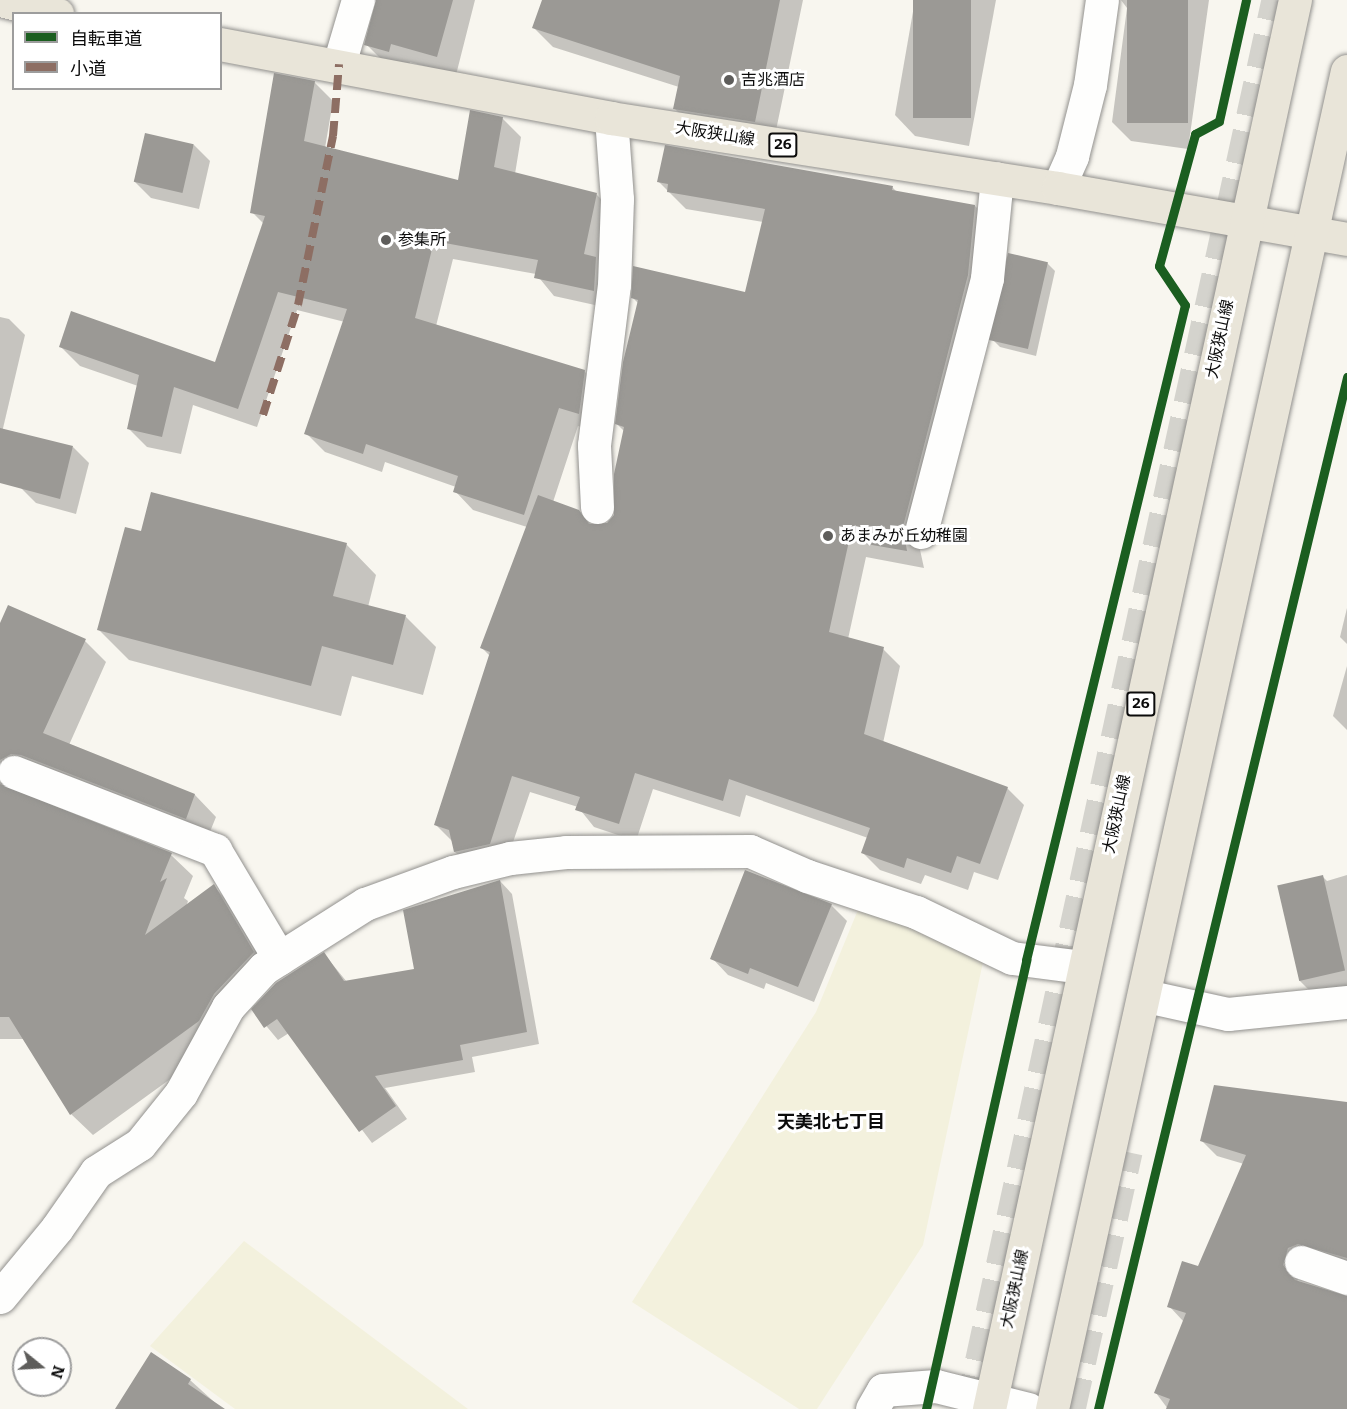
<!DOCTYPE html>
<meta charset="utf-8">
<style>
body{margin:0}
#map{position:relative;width:1347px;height:1409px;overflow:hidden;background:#f8f6ef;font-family:Bitter,"Noto Sans JP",serif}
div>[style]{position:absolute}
.farmland>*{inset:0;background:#f3f1dd}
.shadow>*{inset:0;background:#0003}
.building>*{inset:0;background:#9b9995;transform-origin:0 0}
.highway-tunnel>*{height:33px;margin-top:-16.5px;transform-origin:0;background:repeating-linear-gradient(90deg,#d4d3cd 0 33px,transparent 0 49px)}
.roads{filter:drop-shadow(0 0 2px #92918e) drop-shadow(0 0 2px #92918e)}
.minor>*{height:33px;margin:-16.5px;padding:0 16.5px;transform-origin:16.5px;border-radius:16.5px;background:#fefefd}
.major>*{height:33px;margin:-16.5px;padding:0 16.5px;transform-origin:16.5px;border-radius:16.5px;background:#e9e5d9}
.quiet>*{height:8px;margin-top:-4px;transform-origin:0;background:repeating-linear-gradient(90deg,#8d6e63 0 15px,transparent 0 23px)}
.cycleway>*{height:9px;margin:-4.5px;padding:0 4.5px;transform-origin:4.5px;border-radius:4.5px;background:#1b5e20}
.dots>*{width:16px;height:16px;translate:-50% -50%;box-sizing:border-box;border:3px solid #fff;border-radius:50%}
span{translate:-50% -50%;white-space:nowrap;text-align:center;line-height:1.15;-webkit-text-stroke:6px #fff;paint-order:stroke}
.shield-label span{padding:2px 4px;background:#fff;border:2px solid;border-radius:4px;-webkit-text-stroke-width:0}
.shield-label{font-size:15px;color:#0b0b0b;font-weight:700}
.poi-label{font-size:16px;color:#0b0b0b}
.left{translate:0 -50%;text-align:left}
.street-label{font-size:16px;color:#0b0b0b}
.neighbourhood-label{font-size:18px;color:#0b0b0b;font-weight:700}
.legend{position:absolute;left:12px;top:12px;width:210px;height:78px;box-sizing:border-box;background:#fff;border:2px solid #9d9d9d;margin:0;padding:8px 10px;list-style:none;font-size:18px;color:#0b0b0b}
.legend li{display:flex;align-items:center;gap:12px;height:30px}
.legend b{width:30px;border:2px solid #9d9d9d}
.north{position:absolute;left:12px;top:1337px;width:60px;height:60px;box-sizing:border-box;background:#fff;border:2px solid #9d9d9d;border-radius:50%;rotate:108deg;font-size:16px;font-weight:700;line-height:24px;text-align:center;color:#0b0b0b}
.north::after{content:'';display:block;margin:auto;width:21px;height:27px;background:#5e5d5b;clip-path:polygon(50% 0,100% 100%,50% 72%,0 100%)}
</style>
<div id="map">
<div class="farmland">
<i style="clip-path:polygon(860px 905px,983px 962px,923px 1245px,817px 1409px,799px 1409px,632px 1302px,816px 1012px)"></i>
<i style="clip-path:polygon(244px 1241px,468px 1409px,235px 1409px,150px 1346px)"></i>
</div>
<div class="shadow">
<i style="clip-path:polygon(377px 0,475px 0,456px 75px,410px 62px,408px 70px,385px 63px,366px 44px)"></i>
<i style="clip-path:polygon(543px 0,803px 0,774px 140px,693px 127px,674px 108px,679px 87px,553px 47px,534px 28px)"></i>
<i style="clip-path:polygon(915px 0,996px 0,969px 146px,915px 136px,895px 115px)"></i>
<i style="clip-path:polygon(1121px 0,1209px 0,1188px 149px,1131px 141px,1112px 122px,1127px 8px)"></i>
<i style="clip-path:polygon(314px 82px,333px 101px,325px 148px,459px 181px,502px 118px,521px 137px,515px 174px,596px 194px,615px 213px,613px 309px,554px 296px,536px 274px,453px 259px,436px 326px,584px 371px,603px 390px,597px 432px,578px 426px,553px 502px,578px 512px,592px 525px,607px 524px,615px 516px,624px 431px,617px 424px,638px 303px,633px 298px,746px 294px,763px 222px,686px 209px,659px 182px,892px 187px,898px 193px,975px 206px,992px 223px,919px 545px,924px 568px,866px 557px,848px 639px,883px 649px,900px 666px,883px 743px,1007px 788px,1024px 805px,998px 880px,974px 872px,968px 890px,925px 875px,921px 884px,880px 870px,863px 853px,868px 838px,746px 795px,740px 817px,653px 789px,636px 841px,594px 827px,578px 807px,530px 792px,507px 860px,473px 869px,455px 852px,453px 842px,435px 824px,490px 656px,482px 648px,527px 527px,473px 510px,455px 491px,456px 487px,385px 462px,382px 472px,325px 452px,306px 433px,345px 322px,297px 310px,257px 427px,193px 405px,181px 454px,147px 447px,128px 428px,138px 386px,80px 366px,61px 347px,216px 363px,264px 224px,252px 212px)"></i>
<i style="clip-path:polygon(194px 145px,210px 161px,199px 209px,151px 198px,135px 182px)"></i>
<i style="clip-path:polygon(1047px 263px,1055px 271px,1036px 356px,1000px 347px,992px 339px)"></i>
<i style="clip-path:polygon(0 317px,9px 319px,25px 335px,0 441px)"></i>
<i style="clip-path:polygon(73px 447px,89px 463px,76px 514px,36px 503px,20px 487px)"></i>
<i style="clip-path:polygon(346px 544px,376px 575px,368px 607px,405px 616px,436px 647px,423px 695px,352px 676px,341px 716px,129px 660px,99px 630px)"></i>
<i style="clip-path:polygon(1347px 608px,1347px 644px,1340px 637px)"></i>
<i style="clip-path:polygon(0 628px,85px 641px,106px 662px,69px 745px,195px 795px,216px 817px,207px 839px,34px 774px,19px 793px,171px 855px,193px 876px,184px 898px,188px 901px,186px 907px,213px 886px,235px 908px,275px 975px,220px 1043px,93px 1135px,71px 1114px,24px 1039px,0 1039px)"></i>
<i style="clip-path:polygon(1347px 666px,1347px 730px,1333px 716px)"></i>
<i style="clip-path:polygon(1347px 875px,1347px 988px,1314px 995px,1299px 980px,1323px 877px,1327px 881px)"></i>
<i style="clip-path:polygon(500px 881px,512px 894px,539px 1044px,472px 1057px,475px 1072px,385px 1088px,407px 1119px,372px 1143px,289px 1033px,278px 1040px,253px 1010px,324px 954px,347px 982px,415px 970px)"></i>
<i style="clip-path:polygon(831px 905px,847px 921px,814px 1002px,766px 983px,764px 989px,728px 975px,712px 958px)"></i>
<i style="clip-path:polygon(1347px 1111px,1347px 1270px,1303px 1263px,1297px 1282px,1347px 1297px,1347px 1409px,1168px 1409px,1156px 1393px,1184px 1322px,1169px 1306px,1198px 1268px,1244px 1164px,1217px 1156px,1202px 1141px)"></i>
<i style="clip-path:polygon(190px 1380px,222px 1409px,116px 1409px)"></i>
</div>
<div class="building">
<i style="clip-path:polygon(376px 0,453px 0,437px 57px,391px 44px,389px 52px,364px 45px)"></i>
<i style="clip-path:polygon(542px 0,780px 0,755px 122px,673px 109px,680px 76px,532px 28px)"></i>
<i style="left:913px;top:0;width:58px;height:118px"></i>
<i style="left:1127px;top:0;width:61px;height:123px"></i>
<i style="clip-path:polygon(274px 73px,315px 81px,304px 141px,458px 180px,470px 110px,503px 117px,494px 167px,597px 193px,584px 254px,596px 257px,594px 291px,534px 278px,538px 260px,434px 241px,415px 318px,585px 370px,579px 414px,559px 408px,524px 515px,453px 492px,458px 476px,366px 444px,363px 454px,304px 434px,347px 309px,278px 292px,238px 409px,174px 387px,162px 437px,127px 429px,139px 375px,59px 347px,71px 311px,215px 362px,265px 216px,250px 213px)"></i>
<i style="left:145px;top:133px;width:50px;height:50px;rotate:13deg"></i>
<i style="clip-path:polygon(665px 145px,893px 186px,892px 190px,975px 205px,968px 275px,903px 527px,907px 551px,849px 541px,829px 632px,884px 647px,864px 734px,1008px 787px,980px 864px,957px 856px,951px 873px,907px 858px,904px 868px,861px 853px,870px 828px,729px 779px,723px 801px,635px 773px,619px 824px,575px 810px,580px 797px,512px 776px,490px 844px,454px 852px,449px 830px,434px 825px,490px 652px,480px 648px,538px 495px,579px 510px,589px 524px,607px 523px,614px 515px,614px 474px,624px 427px,615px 424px,623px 362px,638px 300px,631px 298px,633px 266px,745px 292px,765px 209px,667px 192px,668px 184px,657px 182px)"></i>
<i style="left:1008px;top:253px;width:41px;height:89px;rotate:13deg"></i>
<i style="clip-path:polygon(0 428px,73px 446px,60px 499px,0 483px)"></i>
<i style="clip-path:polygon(151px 492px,347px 543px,333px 596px,406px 615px,393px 665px,322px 646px,311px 686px,97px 630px,125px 527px,141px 531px)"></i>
<i style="clip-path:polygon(8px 605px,86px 639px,43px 733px,195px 794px,186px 819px,21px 755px,11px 754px,0 760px,0 623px)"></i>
<i style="clip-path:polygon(0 784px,172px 853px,160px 882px,167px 878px,145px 935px,214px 884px,254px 952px,214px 994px,199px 1021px,70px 1115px,9px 1017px,0 1017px)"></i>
<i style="clip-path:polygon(745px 870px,832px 904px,798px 987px,750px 968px,748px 974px,710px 959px)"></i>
<i style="left:1323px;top:875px;width:98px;height:47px;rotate:77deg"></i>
<i style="clip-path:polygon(500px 880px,527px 1032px,460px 1045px,463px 1060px,375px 1076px,396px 1106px,359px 1132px,277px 1019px,264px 1028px,251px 1009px,276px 983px,324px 952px,344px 981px,414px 969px,403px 910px)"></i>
<i style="clip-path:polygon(1214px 1085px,1347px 1102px,1347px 1258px,1298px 1244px,1288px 1248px,1283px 1265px,1295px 1280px,1347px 1296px,1347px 1409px,1166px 1409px,1170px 1399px,1154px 1393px,1186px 1313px,1167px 1307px,1182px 1261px,1198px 1266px,1246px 1155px,1200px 1141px)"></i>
<i style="clip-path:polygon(151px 1352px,191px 1379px,188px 1384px,225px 1409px,115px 1409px)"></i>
</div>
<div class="highway-tunnel">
<i style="left:971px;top:1409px;width:1442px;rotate:-77.71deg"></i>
<i style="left:1069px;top:1409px;width:264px;rotate:-77.5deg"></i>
</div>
<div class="roads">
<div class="minor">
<i style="left:339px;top:64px;width:67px;rotate:-73.5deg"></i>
<i style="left:1058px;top:188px;width:35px;rotate:-66deg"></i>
<i style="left:1072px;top:156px;width:73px;rotate:-75.8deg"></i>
<i style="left:1090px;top:85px;width:86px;rotate:-82deg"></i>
<i style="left:597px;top:507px;width:62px;rotate:-92.8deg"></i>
<i style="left:594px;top:445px;width:161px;rotate:-82.9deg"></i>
<i style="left:614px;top:285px;width:86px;rotate:-88deg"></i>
<i style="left:617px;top:199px;width:81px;rotate:-94.2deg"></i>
<i style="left:921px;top:532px;width:262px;rotate:-75.4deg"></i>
<i style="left:987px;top:278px;width:100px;rotate:-84.3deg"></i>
<i style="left:14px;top:772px;width:216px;rotate:21.2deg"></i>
<i style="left:215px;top:850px;width:126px;rotate:59.3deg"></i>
<i style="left:1146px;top:996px;width:84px;rotate:12.4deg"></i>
<i style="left:1228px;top:1014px;width:120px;rotate:-5.8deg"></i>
<i style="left:1301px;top:1262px;width:49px;rotate:19.2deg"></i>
<i style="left:0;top:1297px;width:89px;rotate:-50.4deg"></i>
<i style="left:57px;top:1228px;width:68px;rotate:-55.1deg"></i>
<i style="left:96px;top:1172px;width:52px;rotate:-32.5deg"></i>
<i style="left:140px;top:1144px;width:65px;rotate:-51.2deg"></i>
<i style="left:181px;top:1093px;width:98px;rotate:-61.3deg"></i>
<i style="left:228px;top:1007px;width:53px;rotate:-47.3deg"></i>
<i style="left:264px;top:968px;width:120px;rotate:-32.4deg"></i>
<i style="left:365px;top:904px;width:94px;rotate:-20deg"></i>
<i style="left:453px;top:872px;width:59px;rotate:-13.8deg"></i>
<i style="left:510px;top:858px;width:56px;rotate:-6.1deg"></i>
<i style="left:566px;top:852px;width:184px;rotate:-0.3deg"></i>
<i style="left:750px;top:851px;width:62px;rotate:23.7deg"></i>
<i style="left:807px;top:876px;width:115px;rotate:18.3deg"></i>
<i style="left:916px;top:912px;width:106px;rotate:25.6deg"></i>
<i style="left:1012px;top:958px;width:72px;rotate:7.2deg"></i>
<i style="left:872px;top:1409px;width:22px;rotate:-60deg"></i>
<i style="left:883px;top:1390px;width:53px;rotate:-4.3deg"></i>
<i style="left:936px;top:1386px;width:95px;rotate:14deg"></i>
</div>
<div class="major">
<i style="left:0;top:0;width:59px;rotate:13.8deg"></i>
<i style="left:220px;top:44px;width:398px;rotate:10.7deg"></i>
<i style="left:611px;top:118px;width:452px;rotate:8.9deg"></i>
<i style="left:1058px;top:188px;width:293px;rotate:10deg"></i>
<i style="left:989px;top:1409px;width:1442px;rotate:-77.75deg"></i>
<i style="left:1052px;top:1409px;width:1370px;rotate:-77.57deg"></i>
</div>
</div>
<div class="quiet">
<i style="left:263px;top:415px;width:115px;rotate:-72.3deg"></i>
<i style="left:298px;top:305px;width:173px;rotate:-78.3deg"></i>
<i style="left:333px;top:136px;width:72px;rotate:-85.2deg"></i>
</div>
<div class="cycleway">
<i style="left:926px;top:1409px;width:460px;rotate:-77.4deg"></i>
<i style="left:1026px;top:960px;width:674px;rotate:-76.36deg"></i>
<i style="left:1185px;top:305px;width:47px;rotate:-123.7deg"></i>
<i style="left:1159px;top:266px;width:137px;rotate:-74.7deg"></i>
<i style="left:1195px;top:134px;width:27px;rotate:-28deg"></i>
<i style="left:1219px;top:121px;width:124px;rotate:-77.4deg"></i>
<i style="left:1098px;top:1409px;width:1062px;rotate:-76.43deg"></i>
</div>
<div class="dots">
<i style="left:729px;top:80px;background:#5e5d5b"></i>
<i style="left:386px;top:240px;background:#5e5d5b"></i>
<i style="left:828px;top:536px;background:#5e5d5b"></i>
</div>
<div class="shield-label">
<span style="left:783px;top:145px">26</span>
<span style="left:1141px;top:704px">26</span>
</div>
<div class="poi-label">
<span class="left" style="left:741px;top:80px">吉兆酒店</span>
<span class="left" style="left:398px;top:240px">参集所</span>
<span class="left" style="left:840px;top:536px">あまみが丘幼稚園</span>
</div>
<div class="street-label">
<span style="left:715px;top:134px;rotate:9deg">大阪狭山線</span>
<span style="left:1220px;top:339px;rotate:-78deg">大阪狭山線</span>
<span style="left:1117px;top:814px;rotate:-78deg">大阪狭山線</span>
<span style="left:1015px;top:1289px;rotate:-78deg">大阪狭山線</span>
</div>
<div class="neighbourhood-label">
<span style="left:831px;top:1122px">天美北七丁目</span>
</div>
<ul class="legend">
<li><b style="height:8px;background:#1b5e20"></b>自転車道</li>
<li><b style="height:8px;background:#8d6e63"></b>小道</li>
</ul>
<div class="north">N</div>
</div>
